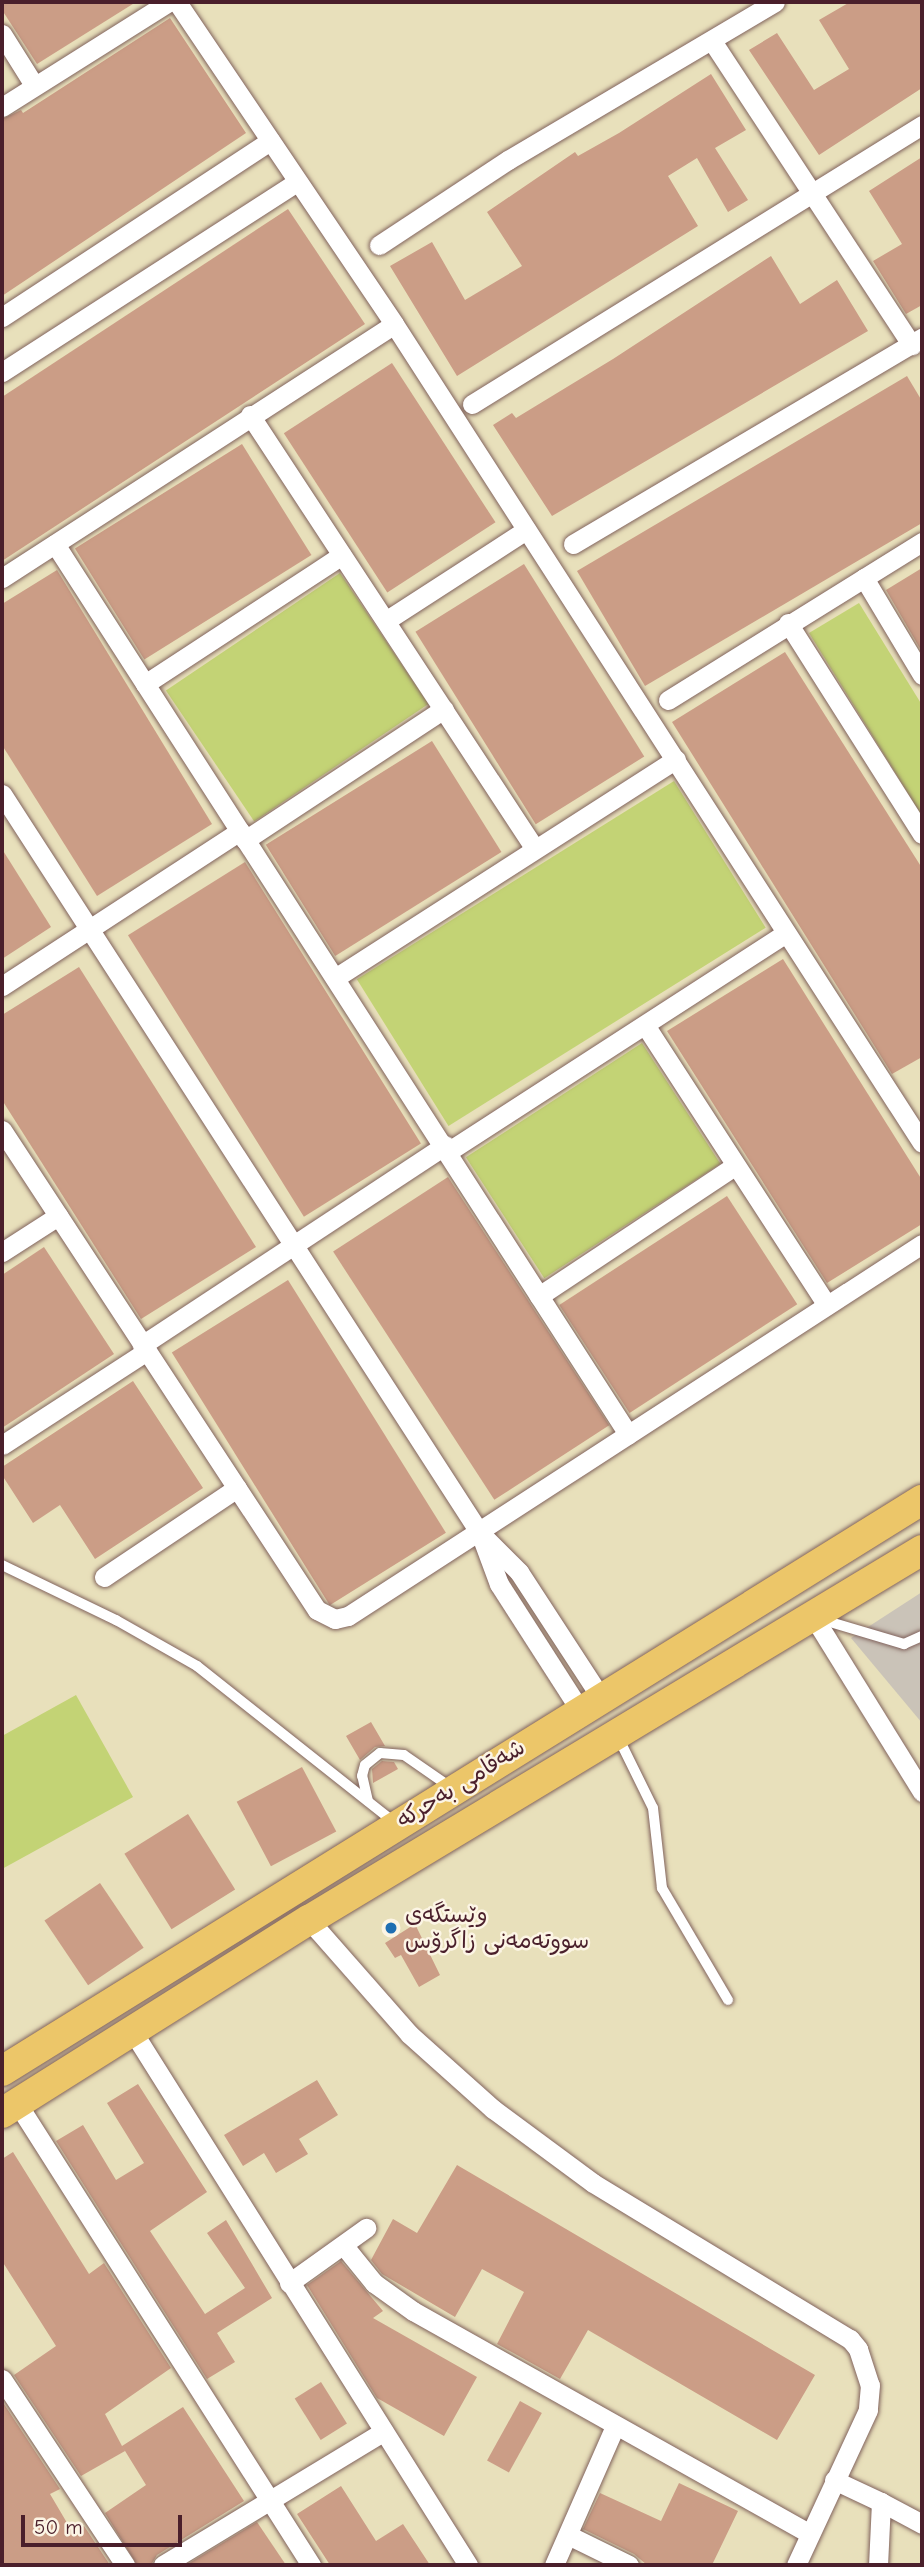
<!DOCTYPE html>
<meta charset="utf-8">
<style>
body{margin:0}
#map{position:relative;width:924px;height:2567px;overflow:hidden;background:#e8e0bb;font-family:"Comic Neue","Playpen Sans Arabic",sans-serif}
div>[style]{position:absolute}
.industrial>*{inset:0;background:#cac3b8}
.green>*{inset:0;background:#c3d375;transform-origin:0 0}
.building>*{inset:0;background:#cb9d86;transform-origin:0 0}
.roads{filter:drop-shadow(0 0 2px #81635d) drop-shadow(0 0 2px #81635d)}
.service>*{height:10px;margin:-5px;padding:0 5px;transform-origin:5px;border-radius:5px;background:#fff}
.minor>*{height:19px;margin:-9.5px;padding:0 9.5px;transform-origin:9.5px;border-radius:9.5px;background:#fff}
.primary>*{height:30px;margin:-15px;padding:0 15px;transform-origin:15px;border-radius:15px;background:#ecc669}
.dots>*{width:19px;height:19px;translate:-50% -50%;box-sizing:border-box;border:4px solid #fcf5e5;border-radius:50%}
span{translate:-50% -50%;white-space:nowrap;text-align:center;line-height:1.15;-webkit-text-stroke:5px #fcf5e5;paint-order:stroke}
.street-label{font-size:23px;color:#4a1f2b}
.poi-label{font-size:23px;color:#4a1f2b}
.left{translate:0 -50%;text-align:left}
.frame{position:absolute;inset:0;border:4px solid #4a1f2b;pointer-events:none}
.scale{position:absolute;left:21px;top:2515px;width:161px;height:32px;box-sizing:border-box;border:4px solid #4a1f2b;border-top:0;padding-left:9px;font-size:21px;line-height:24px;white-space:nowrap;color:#4a1f2b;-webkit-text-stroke:5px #fcf5e5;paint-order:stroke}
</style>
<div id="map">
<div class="industrial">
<i style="clip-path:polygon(922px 1592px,922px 1723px,851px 1638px)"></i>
</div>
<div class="green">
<i style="left:340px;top:573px;width:158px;height:210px;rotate:56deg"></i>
<i style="clip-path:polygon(859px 603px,922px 705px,922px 816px,809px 633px)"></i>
<i style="left:674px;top:781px;width:173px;height:374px;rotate:58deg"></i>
<i style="left:642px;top:1043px;width:144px;height:210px;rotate:57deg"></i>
<i style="clip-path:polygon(76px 1695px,133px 1797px,2px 1869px,2px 1736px)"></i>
</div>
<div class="building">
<i style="clip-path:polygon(2px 2px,136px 2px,37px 64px,2px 10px)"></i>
<i style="clip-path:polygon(850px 2px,922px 2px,922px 88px,819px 155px,749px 50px,777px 33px,814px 90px,849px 69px,819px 20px)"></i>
<i style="clip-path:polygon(170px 18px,246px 133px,2px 296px,2px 119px,21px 110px,23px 113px)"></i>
<i style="clip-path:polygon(711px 74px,746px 130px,715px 148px,748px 200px,728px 212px,697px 158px,668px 176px,698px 226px,457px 376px,390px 266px,432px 242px,465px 300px,522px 266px,487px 212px,575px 152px,578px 156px,619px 133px)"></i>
<i style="clip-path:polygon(922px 157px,922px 305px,906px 314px,873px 261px,902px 244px,869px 191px)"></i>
<i style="clip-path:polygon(288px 209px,365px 324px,2px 561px,2px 397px)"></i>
<i style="clip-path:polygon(771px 256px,800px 304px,837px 280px,868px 331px,552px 516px,493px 425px,512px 413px,516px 418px,613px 359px)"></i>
<i style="left:392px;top:363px;width:190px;height:129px;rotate:57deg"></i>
<i style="clip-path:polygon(907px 376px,922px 401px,922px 523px,645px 686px,577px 571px)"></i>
<i style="left:242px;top:444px;width:131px;height:197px;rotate:58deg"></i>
<i style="left:524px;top:564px;width:227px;height:128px;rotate:58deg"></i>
<i style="clip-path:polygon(922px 568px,922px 652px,886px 590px)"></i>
<i style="clip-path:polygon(57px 570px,212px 824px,97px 896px,2px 745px,2px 604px)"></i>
<i style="clip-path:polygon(785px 652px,922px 868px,922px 1057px,892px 1074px,672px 722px)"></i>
<i style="left:432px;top:741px;width:131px;height:196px;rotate:58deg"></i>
<i style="clip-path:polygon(2px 849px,51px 927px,2px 959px)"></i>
<i style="left:245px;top:862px;width:332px;height:138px;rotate:58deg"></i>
<i style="clip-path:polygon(783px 959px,922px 1180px,922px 1224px,827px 1283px,667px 1031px)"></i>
<i style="clip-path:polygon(79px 967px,256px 1247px,141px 1319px,2px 1100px,2px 1015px)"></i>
<i style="left:448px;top:1177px;width:296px;height:137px;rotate:57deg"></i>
<i style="left:727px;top:1196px;width:129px;height:200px;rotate:57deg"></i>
<i style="clip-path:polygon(44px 1247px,114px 1354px,2px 1428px,2px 1275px)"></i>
<i style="left:288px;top:1280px;width:298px;height:137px;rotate:58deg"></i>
<i style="clip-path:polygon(133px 1381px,203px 1488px,95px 1559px,60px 1505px,33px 1523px,2px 1475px,2px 1467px)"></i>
<i style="clip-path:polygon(371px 1722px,385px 1746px,375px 1747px,360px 1760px,346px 1736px)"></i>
<i style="clip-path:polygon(382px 1761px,394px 1762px,398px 1769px,373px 1783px,372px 1769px)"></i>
<i style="left:302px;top:1767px;width:73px;height:74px;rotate:62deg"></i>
<i style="left:188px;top:1814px;width:89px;height:75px;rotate:58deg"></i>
<i style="left:100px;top:1883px;width:78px;height:67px;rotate:56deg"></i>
<i style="clip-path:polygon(415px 1924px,440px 1975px,419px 1987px,401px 1955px,395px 1958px,385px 1943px)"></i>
<i style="clip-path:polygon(317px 2080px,338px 2115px,299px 2139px,308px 2154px,276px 2173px,264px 2153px,243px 2166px,224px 2135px)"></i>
<i style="clip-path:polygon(138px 2084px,207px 2192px,150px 2231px,205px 2314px,245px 2288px,207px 2233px,226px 2220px,272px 2298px,217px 2333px,235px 2362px,207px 2379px,56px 2141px,83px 2125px,116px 2180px,144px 2163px,107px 2103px)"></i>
<i style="clip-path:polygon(13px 2152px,89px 2274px,104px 2263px,171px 2368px,105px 2414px,122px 2446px,183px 2407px,244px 2501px,157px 2555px,151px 2565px,137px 2565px,105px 2513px,146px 2485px,122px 2446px,125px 2451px,81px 2476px,14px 2375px,56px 2346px,2px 2261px,2px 2159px)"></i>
<i style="clip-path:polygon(457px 2165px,815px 2375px,777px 2440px,588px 2330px,560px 2379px,497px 2344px,524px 2292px,482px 2269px,455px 2317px,382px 2274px,371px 2260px,393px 2219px,417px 2233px)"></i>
<i style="clip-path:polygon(341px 2261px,383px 2311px,373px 2318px,477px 2377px,444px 2436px,377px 2398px,307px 2285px)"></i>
<i style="left:321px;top:2382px;width:49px;height:31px;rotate:58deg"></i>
<i style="clip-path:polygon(2px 2401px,60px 2489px,50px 2494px,73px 2533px,84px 2526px,110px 2565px,2px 2565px)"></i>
<i style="left:520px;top:2401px;width:25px;height:68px;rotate:29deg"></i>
<i style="clip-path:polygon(679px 2483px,738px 2511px,712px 2565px,647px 2565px,634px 2554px,583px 2529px,600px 2493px,661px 2521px)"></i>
<i style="clip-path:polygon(341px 2486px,376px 2541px,403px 2524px,430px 2565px,330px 2565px,297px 2514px)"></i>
<i style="clip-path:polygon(257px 2522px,286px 2565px,186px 2565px)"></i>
</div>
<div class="roads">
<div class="service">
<i style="left:2px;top:1565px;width:127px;rotate:25.8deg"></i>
<i style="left:116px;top:1620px;width:93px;rotate:29.6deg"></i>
<i style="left:197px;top:1666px;width:251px;rotate:38.4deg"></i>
<i style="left:820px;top:1619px;width:88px;rotate:16.6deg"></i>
<i style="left:904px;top:1644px;width:20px;rotate:-24deg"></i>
<i style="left:618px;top:1737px;width:79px;rotate:63.8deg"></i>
<i style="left:653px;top:1808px;width:81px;rotate:83.6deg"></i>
<i style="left:662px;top:1888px;width:130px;rotate:59.5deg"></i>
<i style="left:368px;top:1801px;width:26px;rotate:-103deg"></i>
<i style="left:362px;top:1776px;width:11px;rotate:-75deg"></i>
<i style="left:365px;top:1765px;width:19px;rotate:-39deg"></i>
<i style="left:380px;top:1753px;width:24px;rotate:5deg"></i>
<i style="left:404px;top:1755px;width:56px;rotate:34.8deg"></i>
</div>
<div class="minor">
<i style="left:177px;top:2px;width:388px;rotate:56deg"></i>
<i style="left:394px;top:324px;width:974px;rotate:57.19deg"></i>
<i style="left:2px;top:34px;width:60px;rotate:57.9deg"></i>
<i style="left:712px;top:41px;width:364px;rotate:56.7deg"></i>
<i style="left:2px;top:107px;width:197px;rotate:-32.2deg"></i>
<i style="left:379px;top:245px;width:154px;rotate:-33.4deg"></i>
<i style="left:508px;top:160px;width:310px;rotate:-30.6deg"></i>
<i style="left:2px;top:317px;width:321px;rotate:-33.3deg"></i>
<i style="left:2px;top:372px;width:351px;rotate:-32.8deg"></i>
<i style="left:472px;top:404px;width:529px;rotate:-31.8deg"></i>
<i style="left:250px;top:415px;width:519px;rotate:56.71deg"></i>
<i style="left:55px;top:544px;width:1059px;rotate:57.23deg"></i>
<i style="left:573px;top:544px;width:405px;rotate:-30.6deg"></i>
<i style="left:2px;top:578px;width:467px;rotate:-32.9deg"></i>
<i style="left:864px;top:578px;width:113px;rotate:59.1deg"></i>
<i style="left:387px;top:620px;width:166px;rotate:-32.9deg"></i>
<i style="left:788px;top:623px;width:250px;rotate:57.6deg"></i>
<i style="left:145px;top:684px;width:235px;rotate:-33.2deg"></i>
<i style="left:668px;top:700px;width:299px;rotate:-31.9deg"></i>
<i style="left:2px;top:794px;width:879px;rotate:57.12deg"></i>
<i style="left:479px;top:1532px;width:57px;rotate:45deg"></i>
<i style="left:519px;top:1572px;width:150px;rotate:56.9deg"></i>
<i style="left:245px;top:840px;width:238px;rotate:-33.4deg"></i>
<i style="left:335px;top:978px;width:405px;rotate:-32.7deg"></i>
<i style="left:2px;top:986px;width:284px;rotate:-33.1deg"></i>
<i style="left:645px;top:1025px;width:334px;rotate:57deg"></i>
<i style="left:2px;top:1130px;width:574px;rotate:56.73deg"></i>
<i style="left:317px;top:1610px;width:20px;rotate:27deg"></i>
<i style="left:335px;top:1619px;width:13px;rotate:-13deg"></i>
<i style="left:348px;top:1616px;width:684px;rotate:-32.95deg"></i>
<i style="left:449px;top:1151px;width:400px;rotate:-32.9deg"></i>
<i style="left:2px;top:1252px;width:67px;rotate:-32.7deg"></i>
<i style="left:539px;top:1296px;width:235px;rotate:-33.6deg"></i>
<i style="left:142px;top:1345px;width:363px;rotate:-33.4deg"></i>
<i style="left:2px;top:1445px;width:173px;rotate:-33deg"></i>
<i style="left:480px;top:1533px;width:54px;rotate:69.6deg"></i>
<i style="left:499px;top:1584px;width:150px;rotate:57.3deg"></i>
<i style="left:104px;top:1577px;width:160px;rotate:-33.8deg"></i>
<i style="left:813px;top:1616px;width:207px;rotate:58.2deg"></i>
<i style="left:309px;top:1920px;width:152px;rotate:48.7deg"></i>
<i style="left:409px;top:2034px;width:113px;rotate:41.8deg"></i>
<i style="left:493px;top:2109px;width:124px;rotate:36.5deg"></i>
<i style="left:593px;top:2183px;width:301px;rotate:31.3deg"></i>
<i style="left:850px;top:2339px;width:13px;rotate:51deg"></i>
<i style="left:858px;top:2349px;width:38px;rotate:72deg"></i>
<i style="left:870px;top:2385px;width:25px;rotate:95deg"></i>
<i style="left:868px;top:2410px;width:171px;rotate:114.9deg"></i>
<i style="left:133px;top:2032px;width:630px;rotate:57.85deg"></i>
<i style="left:17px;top:2103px;width:548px;rotate:57.53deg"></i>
<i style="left:344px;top:2246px;width:48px;rotate:51deg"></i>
<i style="left:374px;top:2283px;width:48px;rotate:35.7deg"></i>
<i style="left:413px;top:2311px;width:454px;rotate:29.3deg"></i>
<i style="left:289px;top:2283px;width:95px;rotate:-35.5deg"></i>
<i style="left:2px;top:2379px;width:223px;rotate:56.5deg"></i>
<i style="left:834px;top:2480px;width:52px;rotate:25.1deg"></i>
<i style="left:881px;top:2502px;width:63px;rotate:92.7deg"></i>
<i style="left:881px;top:2502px;width:47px;rotate:28.2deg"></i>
<i style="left:568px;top:2535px;width:68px;rotate:26.2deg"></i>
<i style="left:163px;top:2565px;width:258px;rotate:-31.2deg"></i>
<i style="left:554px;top:2565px;width:152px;rotate:-66.3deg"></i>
</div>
<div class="primary">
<i style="left:2px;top:2071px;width:1083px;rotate:-31.83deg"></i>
<i style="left:2px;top:2113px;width:363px;rotate:-32.2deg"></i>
<i style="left:309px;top:1920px;width:716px;rotate:-31.11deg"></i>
</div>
</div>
<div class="dots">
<i style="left:391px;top:1928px;background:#1f6fb2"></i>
</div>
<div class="street-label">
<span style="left:461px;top:1784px;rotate:-32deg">شەقامی بەحرکە</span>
</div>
<div class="poi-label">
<span class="left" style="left:405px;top:1928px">وێستگەی<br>سووتەمەنی زاگرۆس</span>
</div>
<div class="frame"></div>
<div class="scale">50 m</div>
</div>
